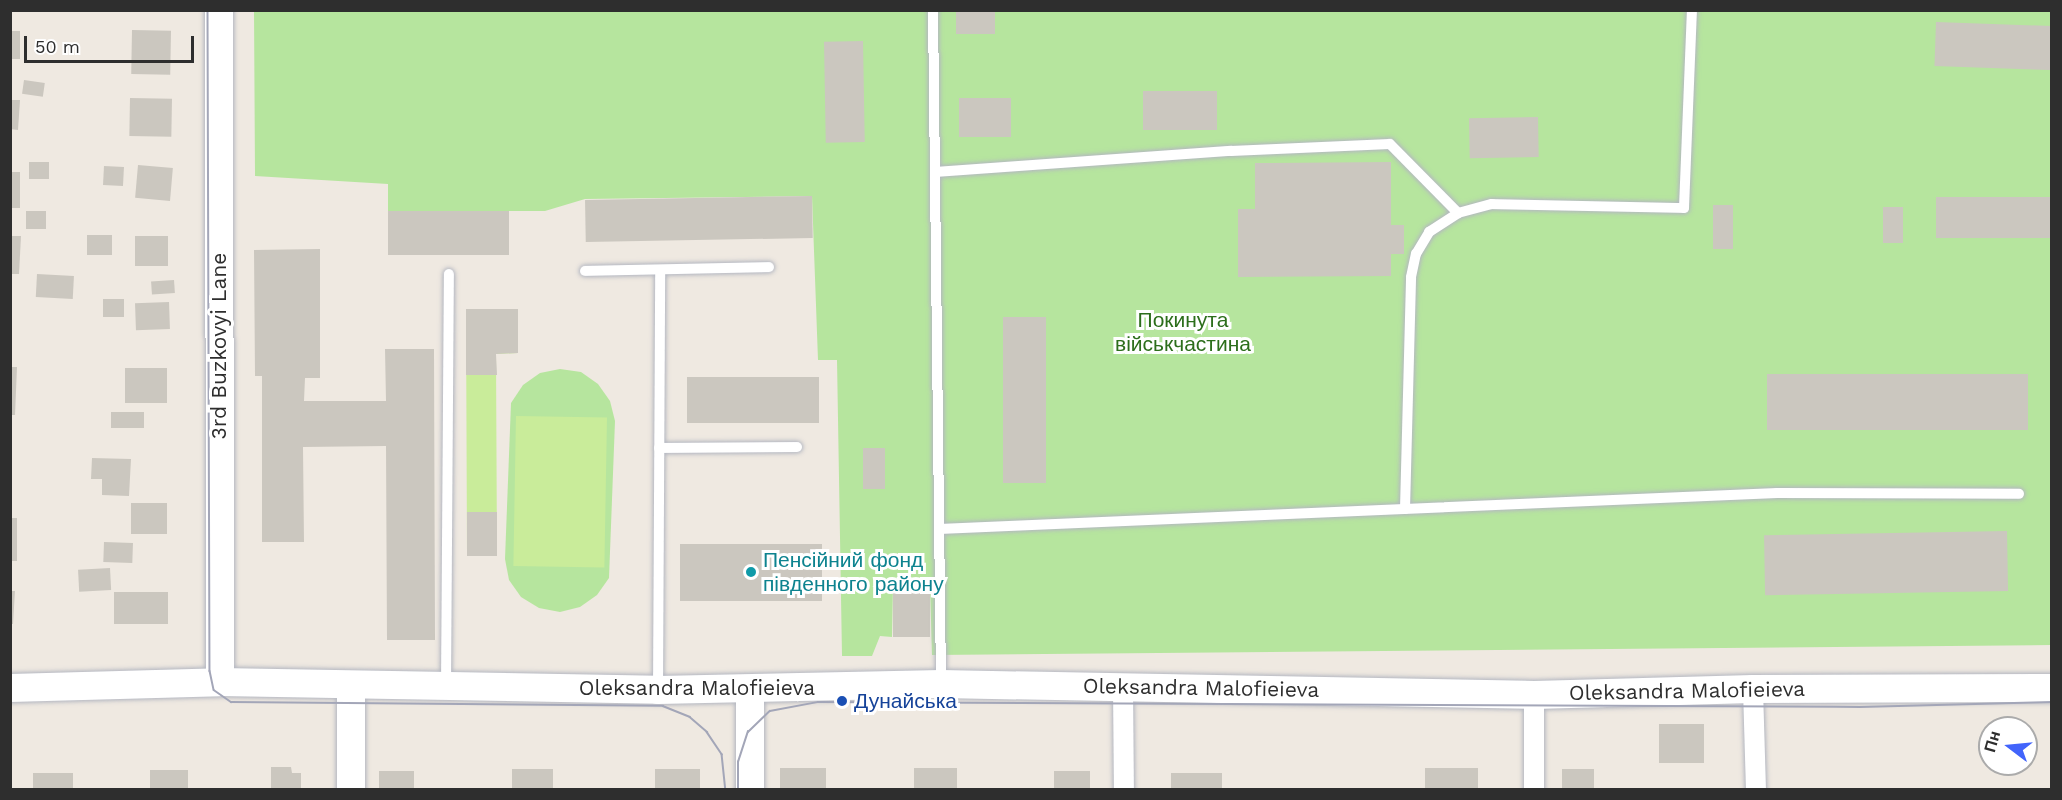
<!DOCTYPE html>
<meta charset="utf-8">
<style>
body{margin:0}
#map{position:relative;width:2062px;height:800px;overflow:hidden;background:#efe9e1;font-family:"Work Sans",sans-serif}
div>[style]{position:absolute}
.green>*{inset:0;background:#b6e59e}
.pitch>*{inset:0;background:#c9ec9a;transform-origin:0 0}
.building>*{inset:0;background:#cbc7bf;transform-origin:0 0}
.roads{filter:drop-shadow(0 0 2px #b4b7c1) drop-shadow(0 0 2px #b4b7c1)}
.lane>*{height:10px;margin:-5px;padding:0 5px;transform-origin:5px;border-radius:5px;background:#fff}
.street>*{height:20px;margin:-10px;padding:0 10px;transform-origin:10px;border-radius:10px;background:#fff}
.secondary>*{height:28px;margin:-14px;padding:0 14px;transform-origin:14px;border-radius:14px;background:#fff}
.tram>*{height:1.5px;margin:-0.75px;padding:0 0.75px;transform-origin:0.75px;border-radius:0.75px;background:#a3a6b8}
.dots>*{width:16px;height:16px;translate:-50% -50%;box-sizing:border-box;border:3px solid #fff;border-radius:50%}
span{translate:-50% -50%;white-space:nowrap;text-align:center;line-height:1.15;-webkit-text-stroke:6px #fff;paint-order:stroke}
.park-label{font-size:21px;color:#2c6e1b}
.street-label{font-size:21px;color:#2e2e2e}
.culture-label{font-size:21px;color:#0d838f}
.left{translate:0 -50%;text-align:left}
.transit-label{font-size:21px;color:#164399}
.frame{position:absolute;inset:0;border:12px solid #2e2e2e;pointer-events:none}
.north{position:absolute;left:1978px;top:716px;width:60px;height:60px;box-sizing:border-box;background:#fff;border:2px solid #ababab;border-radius:50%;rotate:286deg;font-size:16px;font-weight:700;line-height:24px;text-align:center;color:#2e2e2e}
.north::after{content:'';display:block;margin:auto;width:21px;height:27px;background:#4264fb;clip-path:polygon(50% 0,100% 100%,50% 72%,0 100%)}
.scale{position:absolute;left:24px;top:36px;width:170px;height:27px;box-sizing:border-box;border:3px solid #2e2e2e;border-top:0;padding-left:8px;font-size:18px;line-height:21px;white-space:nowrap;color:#2e2e2e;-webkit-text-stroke:4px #fff;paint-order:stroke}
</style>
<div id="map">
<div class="green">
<i style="clip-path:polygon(254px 11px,2051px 11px,2051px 645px,932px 655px,930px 585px,893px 585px,892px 637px,880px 636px,872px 656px,842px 656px,837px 360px,818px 360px,812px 196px,585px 199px,545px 211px,388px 211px,388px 184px,255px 176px)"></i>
<i style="clip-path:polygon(560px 369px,581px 372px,598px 384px,610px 401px,615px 421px,609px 578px,597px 595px,580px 607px,560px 612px,539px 608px,521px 597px,509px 580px,505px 559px,511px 403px,523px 385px,540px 373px)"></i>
</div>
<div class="pitch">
<i style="clip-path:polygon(466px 309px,518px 309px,518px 353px,496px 354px,497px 556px,467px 556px)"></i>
<i style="left:516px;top:416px;width:91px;height:150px;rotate:1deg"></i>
</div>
<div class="building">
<i style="left:956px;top:10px;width:39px;height:24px"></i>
<i style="left:1936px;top:22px;width:116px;height:44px;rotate:2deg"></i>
<i style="left:132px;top:30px;width:39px;height:44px;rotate:1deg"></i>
<i style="left:10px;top:31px;width:10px;height:28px"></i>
<i style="left:863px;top:41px;width:101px;height:39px;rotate:89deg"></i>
<i style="left:24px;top:80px;width:21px;height:14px;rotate:8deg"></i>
<i style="left:1217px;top:91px;width:39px;height:74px;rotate:90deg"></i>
<i style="left:130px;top:98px;width:42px;height:38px;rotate:1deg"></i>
<i style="left:959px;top:98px;width:52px;height:39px"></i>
<i style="clip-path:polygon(10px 100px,20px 100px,18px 130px,10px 129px)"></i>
<i style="left:1538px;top:117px;width:40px;height:69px;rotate:89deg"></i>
<i style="left:29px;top:162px;width:20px;height:17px"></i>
<i style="clip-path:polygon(1391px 162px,1391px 225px,1404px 225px,1404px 254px,1391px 254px,1391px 276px,1238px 277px,1238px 209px,1255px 209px,1255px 163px)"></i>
<i style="left:138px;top:165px;width:35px;height:33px;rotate:5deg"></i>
<i style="left:104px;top:166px;width:20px;height:19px;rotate:3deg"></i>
<i style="left:10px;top:172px;width:10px;height:36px"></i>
<i style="left:812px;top:196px;width:42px;height:227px;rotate:89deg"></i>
<i style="left:2052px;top:197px;width:41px;height:116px;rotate:90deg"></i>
<i style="left:1713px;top:205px;width:20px;height:44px"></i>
<i style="left:1883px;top:207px;width:20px;height:36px"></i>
<i style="left:26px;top:211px;width:20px;height:18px"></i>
<i style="left:388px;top:211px;width:121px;height:44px"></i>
<i style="left:112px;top:235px;width:20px;height:25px;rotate:90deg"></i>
<i style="clip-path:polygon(10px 236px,21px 236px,19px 274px,10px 274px)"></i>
<i style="left:135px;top:236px;width:33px;height:30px"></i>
<i style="clip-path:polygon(320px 249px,320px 378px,305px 378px,304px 401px,386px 401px,385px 349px,434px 349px,435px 640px,387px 640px,386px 446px,303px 447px,304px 542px,262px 542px,262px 376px,255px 376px,254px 250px)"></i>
<i style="left:37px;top:274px;width:37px;height:23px;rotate:3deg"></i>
<i style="left:174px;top:280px;width:13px;height:23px;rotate:86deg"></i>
<i style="left:103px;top:299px;width:21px;height:18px"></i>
<i style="left:169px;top:302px;width:27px;height:34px;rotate:88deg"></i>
<i style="clip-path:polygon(466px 309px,518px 309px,518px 353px,496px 354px,497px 375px,466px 375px)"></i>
<i style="left:1046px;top:317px;width:166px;height:43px;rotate:90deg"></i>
<i style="clip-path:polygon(10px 367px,17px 367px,15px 415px,10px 415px)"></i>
<i style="left:125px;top:368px;width:42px;height:35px"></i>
<i style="left:2028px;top:374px;width:56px;height:261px;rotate:90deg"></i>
<i style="left:687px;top:377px;width:132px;height:46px"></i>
<i style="left:144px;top:412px;width:16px;height:33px;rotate:90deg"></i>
<i style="left:863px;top:448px;width:22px;height:41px"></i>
<i style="clip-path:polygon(92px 458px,131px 459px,129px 496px,102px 495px,102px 479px,91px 479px)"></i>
<i style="left:131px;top:503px;width:36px;height:31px"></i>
<i style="left:497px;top:512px;width:44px;height:30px;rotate:90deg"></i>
<i style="left:10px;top:518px;width:7px;height:43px"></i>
<i style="left:2007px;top:531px;width:60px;height:243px;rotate:89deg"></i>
<i style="left:104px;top:542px;width:29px;height:20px;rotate:2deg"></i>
<i style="left:680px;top:544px;width:142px;height:57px"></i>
<i style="left:110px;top:568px;width:22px;height:32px;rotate:87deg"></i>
<i style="left:893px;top:585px;width:37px;height:52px"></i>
<i style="clip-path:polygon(10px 591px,15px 591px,13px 624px,10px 624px)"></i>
<i style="left:114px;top:592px;width:54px;height:32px"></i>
<i style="left:1659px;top:724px;width:45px;height:39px"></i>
<i style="clip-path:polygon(271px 767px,291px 767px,292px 773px,301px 773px,301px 790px,271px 790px)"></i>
<i style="left:780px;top:768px;width:46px;height:22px"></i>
<i style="left:914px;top:768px;width:43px;height:22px"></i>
<i style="left:1425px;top:768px;width:53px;height:22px"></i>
<i style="left:512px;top:769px;width:41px;height:21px"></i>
<i style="left:655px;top:769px;width:45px;height:21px"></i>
<i style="left:1562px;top:769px;width:32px;height:21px"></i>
<i style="left:150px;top:770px;width:38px;height:20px"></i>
<i style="left:379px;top:771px;width:35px;height:19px"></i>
<i style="left:1054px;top:771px;width:36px;height:19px"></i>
<i style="left:33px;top:773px;width:40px;height:17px"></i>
<i style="left:1171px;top:773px;width:51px;height:17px"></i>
</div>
<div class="roads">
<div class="lane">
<i style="left:933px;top:10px;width:674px;rotate:89.32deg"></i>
<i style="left:935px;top:172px;width:297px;rotate:-4.1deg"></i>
<i style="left:1231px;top:151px;width:159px;rotate:-2.5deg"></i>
<i style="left:1390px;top:144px;width:97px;rotate:45.4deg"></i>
<i style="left:585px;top:271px;width:184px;rotate:-1.2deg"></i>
<i style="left:659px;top:448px;width:138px;rotate:-0.4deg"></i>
<i style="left:1405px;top:509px;width:232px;rotate:-88.5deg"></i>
<i style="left:1411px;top:277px;width:24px;rotate:-78deg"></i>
<i style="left:1416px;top:254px;width:26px;rotate:-59deg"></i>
<i style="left:1429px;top:232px;width:35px;rotate:-33deg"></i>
<i style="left:1458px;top:213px;width:35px;rotate:-15deg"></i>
<i style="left:1492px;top:204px;width:192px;rotate:1.2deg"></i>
<i style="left:1684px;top:208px;width:198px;rotate:-87.7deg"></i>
<i style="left:939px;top:529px;width:839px;rotate:-2.46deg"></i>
<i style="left:1777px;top:493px;width:242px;rotate:0.2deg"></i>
<i style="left:446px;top:686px;width:412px;rotate:-89.6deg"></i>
<i style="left:658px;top:690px;width:419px;rotate:-89.7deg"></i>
</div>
<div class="street">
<i style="left:1123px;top:685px;width:105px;rotate:89.5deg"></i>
<i style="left:1753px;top:689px;width:101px;rotate:88.3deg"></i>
<i style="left:1534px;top:695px;width:95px;rotate:90deg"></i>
</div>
<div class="secondary">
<i style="left:219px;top:10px;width:672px;rotate:89.91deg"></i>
<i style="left:351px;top:686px;width:104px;rotate:90deg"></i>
<i style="left:10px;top:688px;width:210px;rotate:-1.6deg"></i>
<i style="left:220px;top:682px;width:438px;rotate:1deg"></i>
<i style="left:658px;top:690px;width:283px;rotate:-1.2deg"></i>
<i style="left:941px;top:684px;width:593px;rotate:1.06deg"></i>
<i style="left:1534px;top:695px;width:219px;rotate:-1.6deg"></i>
<i style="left:1753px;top:689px;width:299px;rotate:-0.2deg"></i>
<i style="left:750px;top:689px;width:101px;rotate:90deg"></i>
</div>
</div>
<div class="tram">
<i style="left:208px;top:10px;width:661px;rotate:89.83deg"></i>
<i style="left:210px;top:671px;width:19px;rotate:78deg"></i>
<i style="left:214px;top:690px;width:21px;rotate:35deg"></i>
<i style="left:231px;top:702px;width:432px;rotate:0.5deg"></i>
<i style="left:663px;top:706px;width:29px;rotate:22deg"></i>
<i style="left:690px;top:717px;width:23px;rotate:41deg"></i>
<i style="left:707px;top:732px;width:27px;rotate:56deg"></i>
<i style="left:722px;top:754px;width:36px;rotate:84deg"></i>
<i style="left:738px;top:790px;width:28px;rotate:-90deg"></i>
<i style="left:738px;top:762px;width:32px;rotate:-72deg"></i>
<i style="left:748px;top:732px;width:30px;rotate:-44deg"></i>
<i style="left:770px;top:711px;width:49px;rotate:-10.6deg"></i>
<i style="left:818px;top:702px;width:1042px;rotate:0.27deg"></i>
<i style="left:1860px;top:707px;width:192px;rotate:-1.5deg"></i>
</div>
<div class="dots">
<i style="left:751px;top:572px;background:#0f9aa8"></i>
<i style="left:842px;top:701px;background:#1a4fb4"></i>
</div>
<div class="park-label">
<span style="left:1183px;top:332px">Покинута<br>військчастина</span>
</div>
<div class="street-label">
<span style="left:219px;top:346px;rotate:-90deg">3rd Buzkovyi Lane</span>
<span style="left:697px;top:688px">Oleksandra Malofieieva</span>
<span style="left:1201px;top:688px;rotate:1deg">Oleksandra Malofieieva</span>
<span style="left:1687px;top:691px;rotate:-1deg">Oleksandra Malofieieva</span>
</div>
<div class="culture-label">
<span class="left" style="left:763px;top:572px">Пенсійний фонд<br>південного району</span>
</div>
<div class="transit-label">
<span class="left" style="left:854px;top:701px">Дунайська</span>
</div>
<div class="frame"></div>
<div class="north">Пн</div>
<div class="scale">50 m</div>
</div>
